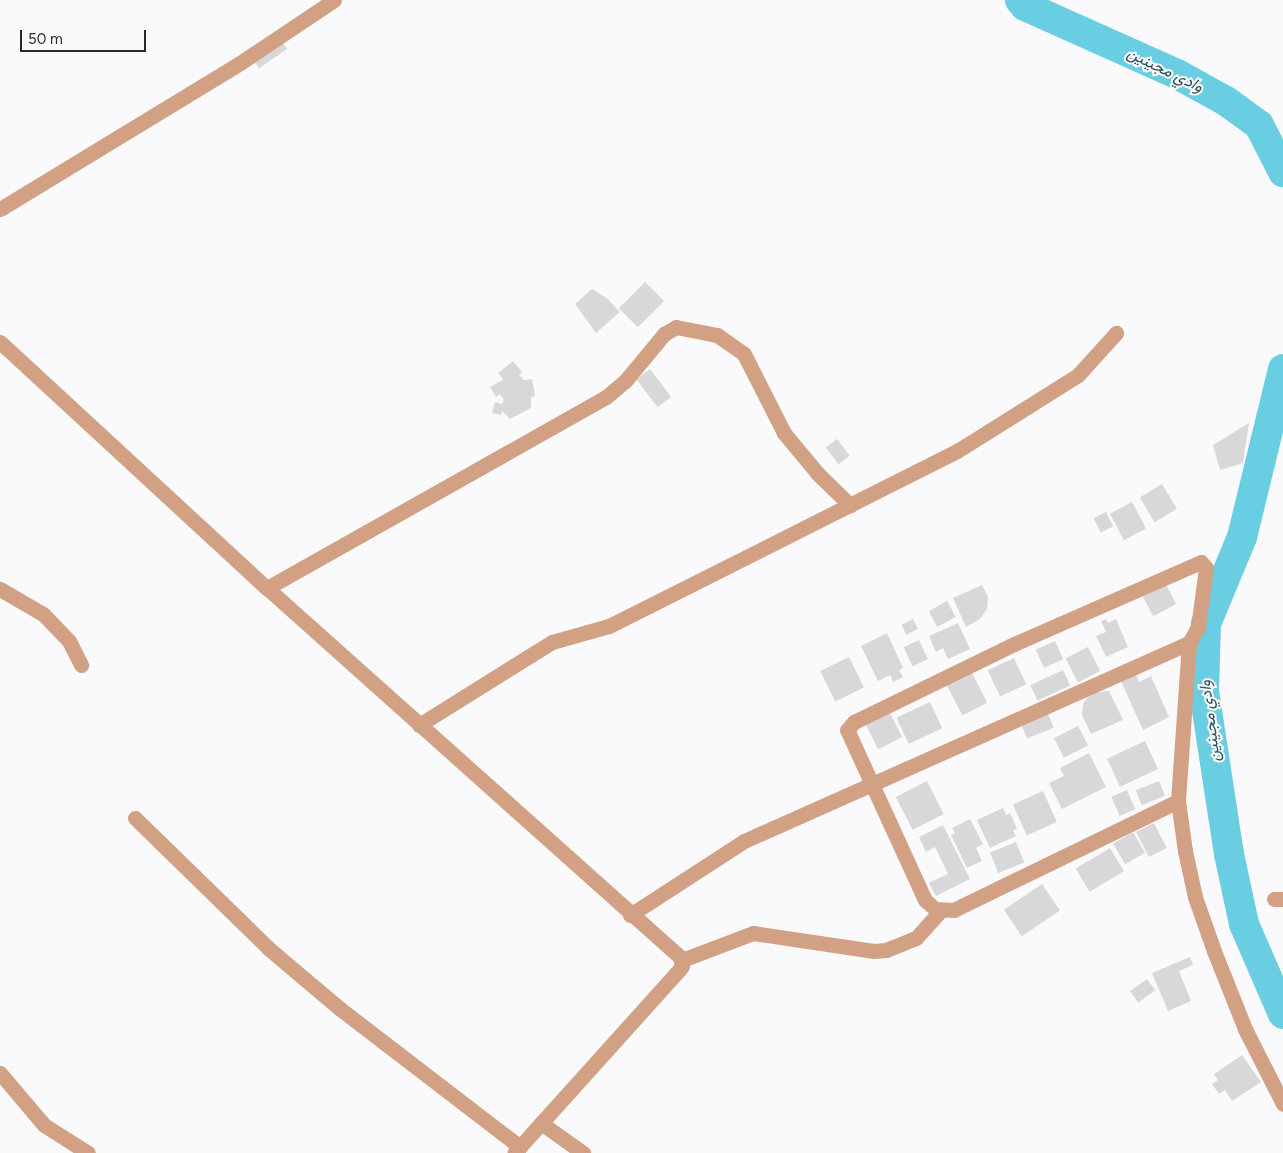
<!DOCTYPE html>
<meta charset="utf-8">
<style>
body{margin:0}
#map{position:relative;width:1283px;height:1153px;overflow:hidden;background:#fafafc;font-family:Figtree,Vazirmatn,sans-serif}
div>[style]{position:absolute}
.river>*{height:30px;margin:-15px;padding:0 15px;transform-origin:15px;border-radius:15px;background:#6acee2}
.building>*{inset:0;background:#d8d8da;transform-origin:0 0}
.street>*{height:15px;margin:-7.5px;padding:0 7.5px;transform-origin:7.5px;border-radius:7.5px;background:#d2a184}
span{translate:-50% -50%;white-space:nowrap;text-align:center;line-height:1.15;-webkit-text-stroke:4px #fafafc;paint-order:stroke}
.water-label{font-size:16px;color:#25525a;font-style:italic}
.scale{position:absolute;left:20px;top:30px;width:126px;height:22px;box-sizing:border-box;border:2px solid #282829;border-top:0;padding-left:6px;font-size:15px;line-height:18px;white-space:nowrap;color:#282829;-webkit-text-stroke:4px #fafafc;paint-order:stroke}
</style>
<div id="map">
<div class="river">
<i style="left:1020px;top:0;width:8px;rotate:50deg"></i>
<i style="left:1025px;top:6px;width:167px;rotate:24.1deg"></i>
<i style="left:1177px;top:74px;width:56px;rotate:28.9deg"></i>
<i style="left:1226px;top:101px;width:41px;rotate:36deg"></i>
<i style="left:1259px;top:125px;width:53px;rotate:62.9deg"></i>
<i style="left:1283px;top:369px;width:173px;rotate:103.7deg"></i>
<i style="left:1242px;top:537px;width:94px;rotate:112.5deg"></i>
<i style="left:1206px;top:624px;width:67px;rotate:91.7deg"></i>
<i style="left:1204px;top:691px;width:165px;rotate:81.3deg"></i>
<i style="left:1229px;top:854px;width:72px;rotate:77.9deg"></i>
<i style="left:1244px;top:924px;width:98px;rotate:66.6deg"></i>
</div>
<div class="building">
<i style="left:281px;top:40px;width:11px;height:34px;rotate:56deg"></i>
<i style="left:645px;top:282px;width:27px;height:37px;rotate:45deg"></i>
<i style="clip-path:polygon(592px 289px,608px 299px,620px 312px,596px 333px,575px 304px)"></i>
<i style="clip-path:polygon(513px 361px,522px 372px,519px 375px,524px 380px,532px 379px,535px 396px,531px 397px,531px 408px,510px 419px,502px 411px,501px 415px,492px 413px,495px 402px,502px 404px,504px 400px,500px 394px,496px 397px,490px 387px,501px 381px,503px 379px,498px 373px)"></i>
<i style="left:650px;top:369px;width:35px;height:17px;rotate:53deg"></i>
<i style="clip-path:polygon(1249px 423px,1243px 463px,1220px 470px,1213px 445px)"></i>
<i style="left:837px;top:439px;width:21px;height:14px;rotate:53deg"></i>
<i style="left:1162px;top:484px;width:29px;height:26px;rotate:59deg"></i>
<i style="left:1132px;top:502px;width:30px;height:25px;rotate:62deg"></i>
<i style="left:1106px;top:512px;width:16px;height:14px;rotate:63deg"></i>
<i style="left:1164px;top:581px;width:26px;height:26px;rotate:62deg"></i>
<i style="clip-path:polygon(982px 585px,988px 597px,987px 609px,980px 619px,966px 627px,953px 598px)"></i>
<i style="left:947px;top:601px;width:18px;height:21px;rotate:61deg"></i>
<i style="left:913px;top:619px;width:11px;height:13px;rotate:63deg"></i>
<i style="clip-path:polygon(1106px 619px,1108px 623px,1116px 619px,1128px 647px,1106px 657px,1096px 636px,1106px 632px,1101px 621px)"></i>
<i style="clip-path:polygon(958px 623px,970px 649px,948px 659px,943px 648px,936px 652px,929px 636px)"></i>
<i style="clip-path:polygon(887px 633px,903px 668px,899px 670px,903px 677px,893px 682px,890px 675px,878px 681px,861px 646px)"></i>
<i style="left:919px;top:640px;width:21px;height:17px;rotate:65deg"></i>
<i style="left:1055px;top:641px;width:20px;height:21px;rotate:66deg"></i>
<i style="left:1088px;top:647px;width:27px;height:25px;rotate:63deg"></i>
<i style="left:849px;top:657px;width:34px;height:32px;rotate:64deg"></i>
<i style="left:1014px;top:658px;width:29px;height:29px;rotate:65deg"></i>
<i style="left:970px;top:669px;width:38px;height:28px;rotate:63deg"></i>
<i style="left:1063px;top:670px;width:17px;height:36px;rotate:65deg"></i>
<i style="clip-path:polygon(1135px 672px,1139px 682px,1151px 676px,1169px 717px,1143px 730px,1120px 679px)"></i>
<i style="clip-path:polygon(1109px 691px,1123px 720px,1091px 734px,1082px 715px,1083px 704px,1091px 693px)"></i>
<i style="left:930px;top:702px;width:29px;height:37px;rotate:65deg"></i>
<i style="left:1047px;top:711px;width:18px;height:29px;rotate:68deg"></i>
<i style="left:890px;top:713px;width:27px;height:27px;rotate:63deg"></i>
<i style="left:1078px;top:726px;width:22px;height:27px;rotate:63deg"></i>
<i style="left:1145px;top:741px;width:31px;height:42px;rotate:65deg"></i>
<i style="clip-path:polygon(1089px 753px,1106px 787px,1062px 809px,1049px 783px,1064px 776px,1060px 768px)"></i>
<i style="left:927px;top:781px;width:37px;height:35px;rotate:63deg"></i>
<i style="left:1159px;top:781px;width:16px;height:25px;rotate:68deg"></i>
<i style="left:1127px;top:790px;width:21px;height:17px;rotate:67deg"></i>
<i style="left:1043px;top:791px;width:34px;height:33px;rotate:66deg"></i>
<i style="clip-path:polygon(1003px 808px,1006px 815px,1010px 813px,1017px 829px,1013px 830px,1016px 836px,990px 848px,977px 820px)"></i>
<i style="clip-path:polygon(970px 819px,983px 844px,976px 848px,982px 861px,967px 868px,951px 835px,955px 833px,952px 828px)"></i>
<i style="left:1154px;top:823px;width:28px;height:20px;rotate:63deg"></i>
<i style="clip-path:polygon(943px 825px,970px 879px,936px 896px,929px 883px,948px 874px,935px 847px,926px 852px,919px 837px)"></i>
<i style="left:1133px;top:832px;width:24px;height:23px;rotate:60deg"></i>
<i style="left:1016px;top:842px;width:22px;height:28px;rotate:68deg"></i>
<i style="left:1110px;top:848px;width:27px;height:40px;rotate:59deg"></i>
<i style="left:1042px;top:884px;width:32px;height:46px;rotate:56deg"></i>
<i style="clip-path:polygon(1190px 957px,1193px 965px,1179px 971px,1191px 1001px,1168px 1011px,1152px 973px)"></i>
<i style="left:1147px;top:979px;width:14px;height:21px;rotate:54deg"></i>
<i style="clip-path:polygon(1242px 1055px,1261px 1082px,1232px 1101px,1225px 1090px,1219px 1094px,1212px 1084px,1218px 1080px,1214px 1074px)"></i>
</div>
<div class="street">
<i style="left:0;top:209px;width:281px;rotate:-31.3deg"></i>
<i style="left:240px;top:63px;width:113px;rotate:-33.8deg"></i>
<i style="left:0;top:342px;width:363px;rotate:42.7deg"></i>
<i style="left:267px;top:588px;width:554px;rotate:41.78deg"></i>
<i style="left:680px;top:957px;width:9px;rotate:77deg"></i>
<i style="left:682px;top:966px;width:5px;rotate:127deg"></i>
<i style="left:679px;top:970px;width:246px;rotate:132deg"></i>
<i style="left:267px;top:588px;width:389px;rotate:-29.4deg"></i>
<i style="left:606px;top:397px;width:26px;rotate:-40deg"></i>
<i style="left:626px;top:380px;width:60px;rotate:-50.4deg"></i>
<i style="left:664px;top:334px;width:14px;rotate:-30deg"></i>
<i style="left:676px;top:327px;width:42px;rotate:11deg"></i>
<i style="left:717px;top:335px;width:33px;rotate:35deg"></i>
<i style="left:744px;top:354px;width:89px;rotate:63.1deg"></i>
<i style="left:784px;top:433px;width:53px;rotate:50.3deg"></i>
<i style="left:818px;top:474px;width:45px;rotate:44.1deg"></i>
<i style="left:0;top:589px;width:50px;rotate:30.2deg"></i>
<i style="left:43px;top:614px;width:37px;rotate:46deg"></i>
<i style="left:69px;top:641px;width:27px;rotate:63deg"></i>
<i style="left:419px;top:725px;width:157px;rotate:-32deg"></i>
<i style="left:552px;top:642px;width:59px;rotate:-15.7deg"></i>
<i style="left:609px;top:626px;width:390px;rotate:-26.7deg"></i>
<i style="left:957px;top:451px;width:143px;rotate:-32.1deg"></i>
<i style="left:1078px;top:375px;width:57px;rotate:-47.9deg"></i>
<i style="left:1178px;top:801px;width:249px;rotate:154.1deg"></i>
<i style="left:954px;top:910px;width:19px;rotate:-177deg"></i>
<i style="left:935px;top:909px;width:13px;rotate:-138deg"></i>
<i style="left:925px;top:900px;width:187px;rotate:-114.6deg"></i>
<i style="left:847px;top:730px;width:11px;rotate:-49deg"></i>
<i style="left:854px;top:722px;width:178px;rotate:-26deg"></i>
<i style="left:1014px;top:644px;width:204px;rotate:-23.7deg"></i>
<i style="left:1201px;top:562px;width:8px;rotate:50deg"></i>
<i style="left:1206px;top:568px;width:60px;rotate:97.7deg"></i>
<i style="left:1198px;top:627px;width:18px;rotate:119deg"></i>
<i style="left:135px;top:818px;width:186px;rotate:44.3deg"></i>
<i style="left:268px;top:948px;width:93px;rotate:40.2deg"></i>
<i style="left:339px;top:1008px;width:228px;rotate:37.5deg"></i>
<i style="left:1274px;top:899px;width:9px"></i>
<i style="left:630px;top:915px;width:136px;rotate:-33deg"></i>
<i style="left:744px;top:841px;width:487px;rotate:-24deg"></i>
<i style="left:1189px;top:643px;width:158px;rotate:94deg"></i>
<i style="left:1178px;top:801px;width:50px;rotate:82deg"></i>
<i style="left:1185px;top:851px;width:47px;rotate:77.7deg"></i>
<i style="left:1195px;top:897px;width:57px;rotate:70.6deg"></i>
<i style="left:1214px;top:951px;width:84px;rotate:68.3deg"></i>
<i style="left:1245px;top:1029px;width:84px;rotate:63.1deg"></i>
<i style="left:682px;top:960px;width:76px;rotate:-20.8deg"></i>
<i style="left:753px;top:933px;width:122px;rotate:8.5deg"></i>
<i style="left:874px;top:951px;width:12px;rotate:-5deg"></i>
<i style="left:886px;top:950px;width:32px;rotate:-22deg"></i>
<i style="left:916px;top:938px;width:38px;rotate:-48deg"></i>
<i style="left:0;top:1073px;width:68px;rotate:49.8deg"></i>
<i style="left:44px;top:1125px;width:52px;rotate:32.5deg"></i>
<i style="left:541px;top:1123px;width:52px;rotate:35.5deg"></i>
</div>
<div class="water-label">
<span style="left:1165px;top:70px;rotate:26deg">وادي مجينين</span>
<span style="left:1210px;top:721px;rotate:-97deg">وادي مجينين</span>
</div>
<div class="scale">50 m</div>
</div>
